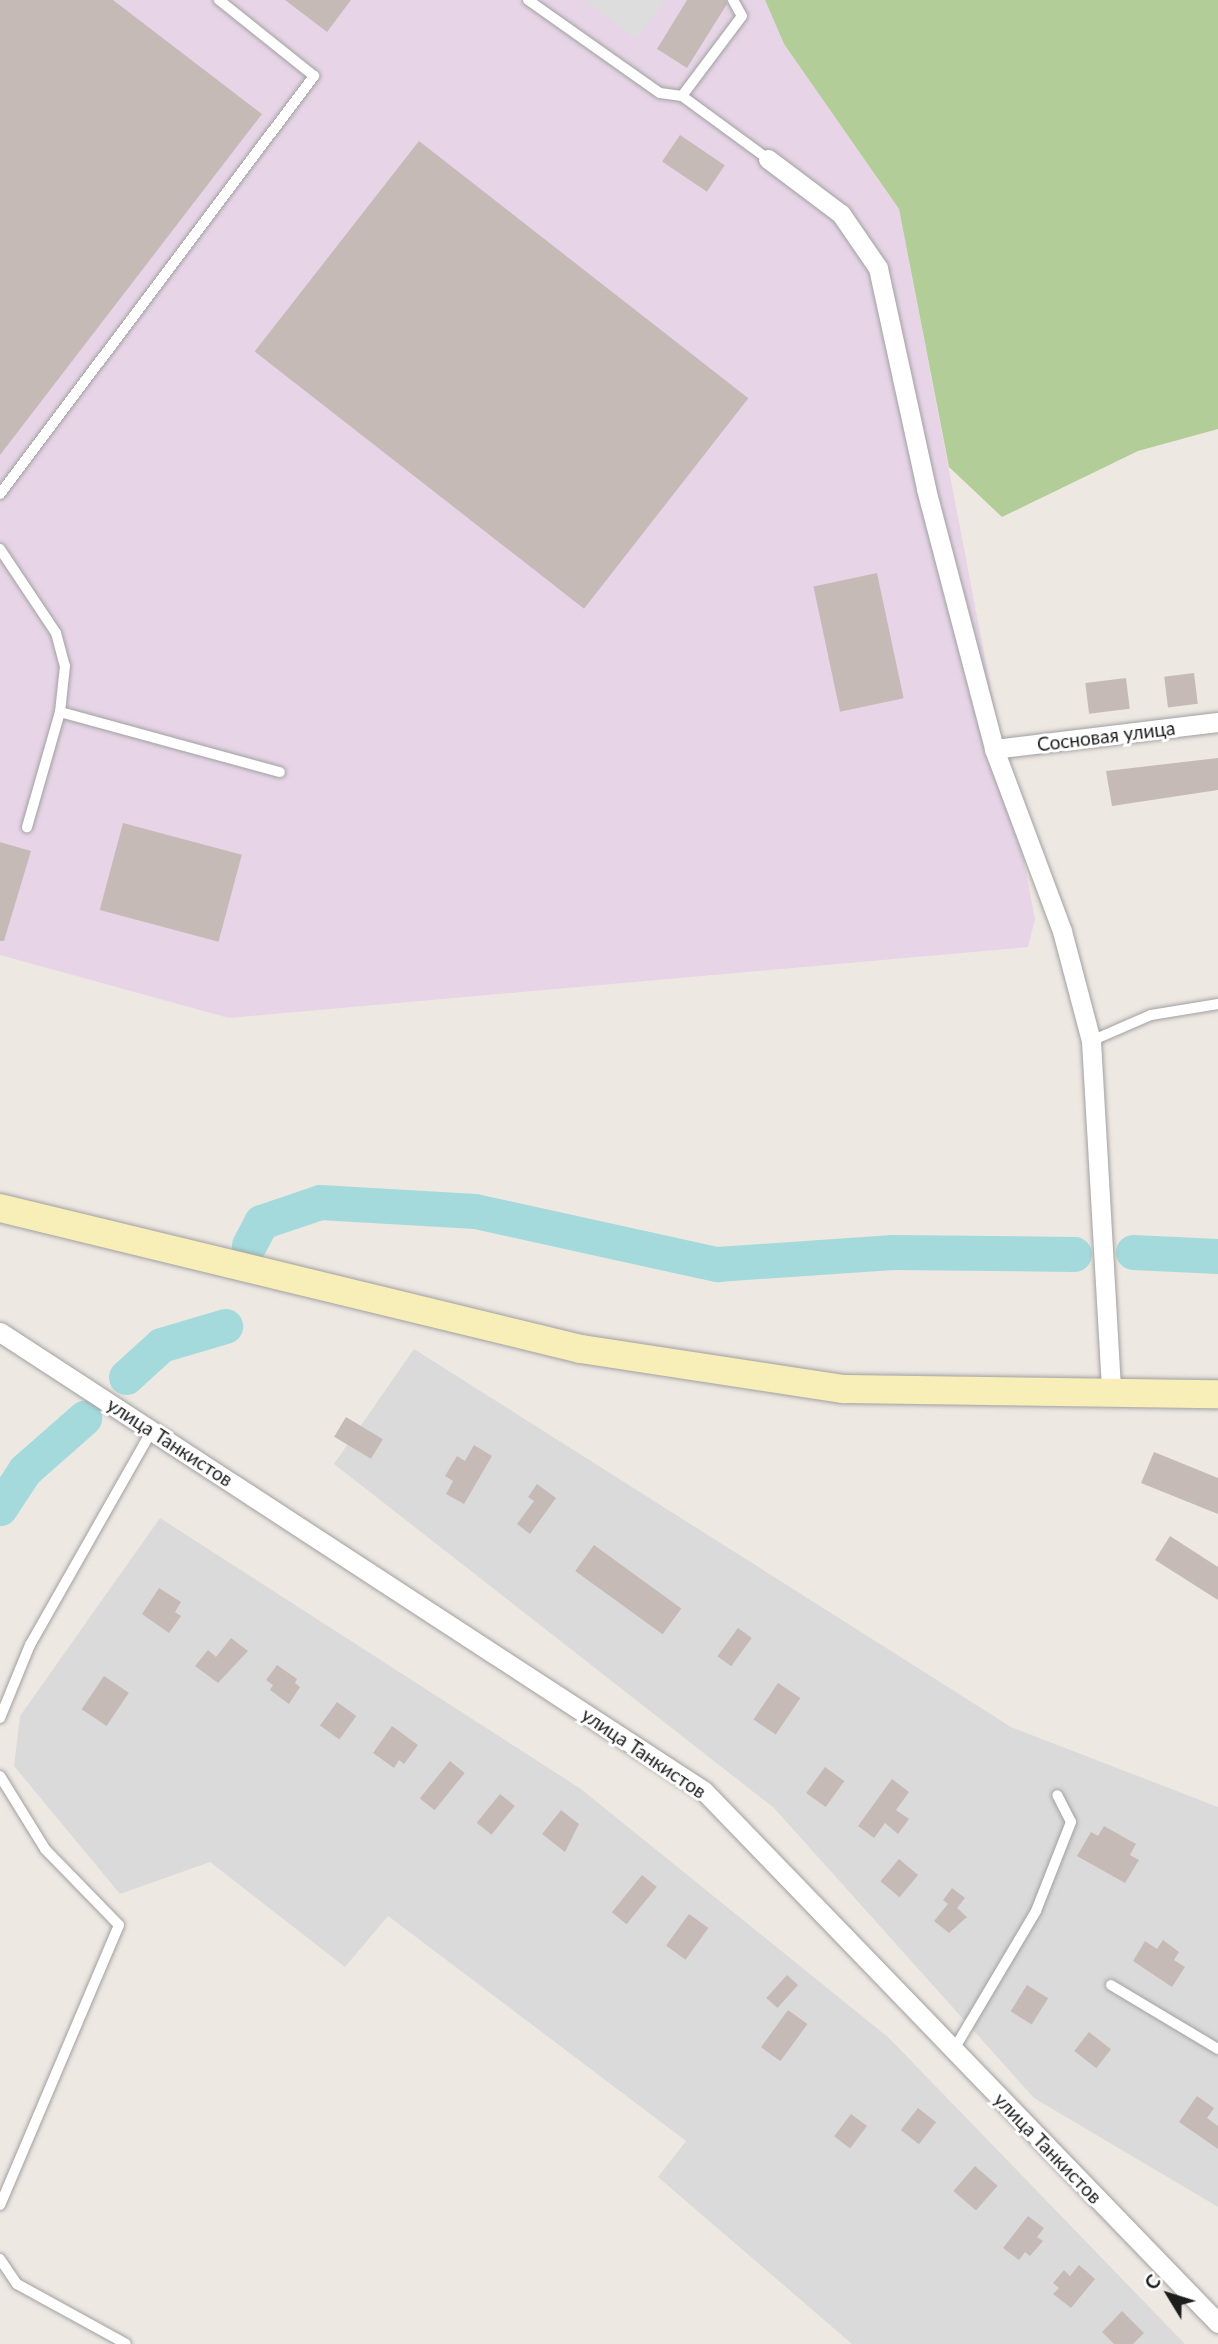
<!DOCTYPE html>
<meta charset="utf-8">
<style>
body{margin:0}
#map{position:relative;width:1218px;height:2344px;overflow:hidden;background:#eee8e3;font-family:Lato,sans-serif}
div>[style]{position:absolute}
.residential>*{inset:0;background:#dbdadb}
.industrial>*{inset:0;background:#e7d5e7}
.forest>*{inset:0;background:#b3cd99}
.parking>*{inset:0;background:#ddd}
.river>*{height:35px;margin:-17.5px;padding:0 17.5px;transform-origin:17.5px;border-radius:17.5px;background:#a4dadb}
.building>*{inset:0;background:#c6bab7;transform-origin:0 0}
.roads{filter:drop-shadow(0 0 2px #a1a1a1) drop-shadow(0 0 2px #a1a1a1)}
.lane>*{height:10px;margin:-5px;padding:0 5px;transform-origin:5px;border-radius:5px;background:#fff}
.street>*{height:19px;margin:-9.5px;padding:0 9.5px;transform-origin:9.5px;border-radius:9.5px;background:#fff}
.secondary>*{height:28px;margin:-14px;padding:0 14px;transform-origin:14px;border-radius:14px;background:#f8eeb8}
span{translate:-50% -50%;white-space:nowrap;text-align:center;line-height:1.15;-webkit-text-stroke:6px #fff;paint-order:stroke}
.street-label{font-size:19px;color:#1d1d1d}
.north{position:absolute;left:1134px;top:2260px;width:70px;height:70px;-webkit-text-stroke:5px #fff;paint-order:stroke;rotate:308deg;font-size:19px;font-weight:700;line-height:28px;text-align:center;color:#1d1d1d}
.north::after{content:'';display:block;margin:auto;width:24px;height:32px;background:#1d1d1d;clip-path:polygon(50% 0,100% 100%,50% 72%,0 100%)}
</style>
<div id="map">
<div class="residential">
<i style="clip-path:polygon(414px 1349px,1011px 1727px,1218px 1807px,1218px 2207px,1034px 2098px,774px 1808px,334px 1464px)"></i>
<i style="clip-path:polygon(160px 1518px,581px 1789px,889px 2038px,1185px 2344px,852px 2344px,658px 2177px,686px 2141px,388px 1916px,345px 1967px,210px 1862px,120px 1894px,14px 1766px,20px 1716px)"></i>
</div>
<div class="industrial">
<i style="clip-path:polygon(0 0,765px 0,784px 44px,899px 209px,1035px 919px,1028px 947px,229px 1018px,0 955px)"></i>
</div>
<div class="forest">
<i style="clip-path:polygon(765px 0,1218px 0,1218px 429px,1138px 451px,1002px 517px,949px 467px,899px 209px,784px 44px)"></i>
</div>
<div class="parking">
<i style="clip-path:polygon(585px 0,666px 0,636px 39px)"></i>
</div>
<div class="river">
<i style="left:249px;top:1245px;width:26px;rotate:-62deg"></i>
<i style="left:261px;top:1222px;width:62px;rotate:-18.7deg"></i>
<i style="left:320px;top:1202px;width:155px;rotate:3.3deg"></i>
<i style="left:475px;top:1211px;width:248px;rotate:12.4deg"></i>
<i style="left:717px;top:1264px;width:176px;rotate:-3.9deg"></i>
<i style="left:893px;top:1252px;width:181px;rotate:0.6deg"></i>
<i style="left:1133px;top:1252px;width:85px;rotate:2.7deg"></i>
<i style="left:126px;top:1377px;width:47px;rotate:-42.4deg"></i>
<i style="left:161px;top:1345px;width:67px;rotate:-16.5deg"></i>
<i style="left:0;top:1508px;width:45px;rotate:-56.7deg"></i>
<i style="left:25px;top:1470px;width:79px;rotate:-41.4deg"></i>
</div>
<div class="building">
<i style="clip-path:polygon(0 0,113px 0,262px 114px,0 455px)"></i>
<i style="clip-path:polygon(285px 0,351px 0,327px 32px)"></i>
<i style="clip-path:polygon(687px 0,726px 0,727px 4px,687px 68px,657px 49px)"></i>
<i style="left:680px;top:135px;width:54px;height:32px;rotate:34deg"></i>
<i style="left:419px;top:141px;width:418px;height:267px;rotate:38deg"></i>
<i style="left:877px;top:573px;width:128px;height:65px;rotate:78deg"></i>
<i style="left:1194px;top:673px;width:31px;height:30px;rotate:83deg"></i>
<i style="left:1126px;top:678px;width:31px;height:41px;rotate:83deg"></i>
<i style="clip-path:polygon(1218px 758px,1218px 790px,1112px 806px,1106px 771px)"></i>
<i style="left:123px;top:823px;width:123px;height:90px;rotate:15deg"></i>
<i style="clip-path:polygon(0 842px,31px 851px,4px 941px,0 941px)"></i>
<i style="left:346px;top:1417px;width:43px;height:23px;rotate:31deg"></i>
<i style="clip-path:polygon(474px 1445px,492px 1456px,464px 1504px,446px 1494px,453px 1481px,445px 1476px,457px 1456px,465px 1461px)"></i>
<i style="clip-path:polygon(1154px 1452px,1218px 1478px,1218px 1514px,1141px 1483px)"></i>
<i style="clip-path:polygon(537px 1484px,556px 1498px,530px 1534px,517px 1524px,534px 1501px,528px 1497px)"></i>
<i style="clip-path:polygon(1170px 1536px,1218px 1567px,1218px 1600px,1155px 1560px)"></i>
<i style="left:594px;top:1545px;width:108px;height:32px;rotate:36deg"></i>
<i style="clip-path:polygon(159px 1588px,181px 1602px,175px 1612px,181px 1616px,169px 1633px,142px 1614px)"></i>
<i style="left:738px;top:1628px;width:17px;height:35px;rotate:36deg"></i>
<i style="clip-path:polygon(231px 1638px,248px 1651px,218px 1683px,195px 1666px,208px 1650px,216px 1657px)"></i>
<i style="clip-path:polygon(277px 1665px,297px 1679px,295px 1683px,300px 1687px,289px 1704px,270px 1690px,273px 1685px,266px 1680px)"></i>
<i style="left:104px;top:1676px;width:30px;height:40px;rotate:34deg"></i>
<i style="left:778px;top:1683px;width:27px;height:44px;rotate:34deg"></i>
<i style="left:337px;top:1702px;width:24px;height:29px;rotate:36deg"></i>
<i style="clip-path:polygon(392px 1726px,418px 1745px,404px 1764px,399px 1760px,394px 1768px,373px 1753px)"></i>
<i style="left:450px;top:1761px;width:19px;height:48px;rotate:39deg"></i>
<i style="left:825px;top:1767px;width:24px;height:32px;rotate:36deg"></i>
<i style="clip-path:polygon(892px 1779px,909px 1792px,896px 1810px,909px 1819px,898px 1834px,885px 1823px,874px 1838px,858px 1826px)"></i>
<i style="left:500px;top:1794px;width:19px;height:37px;rotate:39deg"></i>
<i style="clip-path:polygon(561px 1810px,579px 1824px,565px 1852px,542px 1834px)"></i>
<i style="clip-path:polygon(1104px 1826px,1136px 1844px,1130px 1855px,1139px 1860px,1125px 1883px,1077px 1856px,1091px 1832px,1098px 1836px)"></i>
<i style="left:899px;top:1859px;width:25px;height:29px;rotate:40deg"></i>
<i style="left:642px;top:1875px;width:19px;height:48px;rotate:39deg"></i>
<i style="clip-path:polygon(952px 1888px,965px 1898px,957px 1908px,967px 1917px,949px 1933px,934px 1921px,948px 1904px,943px 1900px)"></i>
<i style="left:689px;top:1914px;width:24px;height:39px;rotate:36deg"></i>
<i style="clip-path:polygon(1163px 1940px,1179px 1952px,1174px 1960px,1185px 1967px,1172px 1987px,1133px 1961px,1145px 1941px,1157px 1949px)"></i>
<i style="left:787px;top:1975px;width:15px;height:31px;rotate:42deg"></i>
<i style="left:1027px;top:1985px;width:25px;height:31px;rotate:32deg"></i>
<i style="left:788px;top:2010px;width:24px;height:46px;rotate:36deg"></i>
<i style="left:1089px;top:2032px;width:28px;height:24px;rotate:38deg"></i>
<i style="clip-path:polygon(1197px 2096px,1214px 2108px,1207px 2118px,1218px 2126px,1218px 2149px,1179px 2122px)"></i>
<i style="left:918px;top:2108px;width:23px;height:28px;rotate:38deg"></i>
<i style="left:851px;top:2114px;width:20px;height:28px;rotate:37deg"></i>
<i style="left:975px;top:2166px;width:30px;height:33px;rotate:41deg"></i>
<i style="clip-path:polygon(1028px 2216px,1044px 2228px,1037px 2237px,1043px 2241px,1030px 2256px,1025px 2252px,1019px 2260px,1003px 2248px)"></i>
<i style="clip-path:polygon(1079px 2265px,1095px 2279px,1071px 2308px,1053px 2294px,1059px 2288px,1053px 2283px,1064px 2270px,1070px 2276px)"></i>
<i style="clip-path:polygon(1122px 2311px,1144px 2333px,1133px 2344px,1114px 2344px,1102px 2332px)"></i>
</div>
<div class="roads">
<div class="lane">
<i style="left:528px;top:0;width:161px;rotate:35.2deg"></i>
<i style="left:660px;top:93px;width:22px;rotate:8deg"></i>
<i style="left:733px;top:0;width:18px;rotate:61deg"></i>
<i style="left:742px;top:16px;width:100px;rotate:126.9deg"></i>
<i style="left:682px;top:96px;width:107px;rotate:36.2deg"></i>
<i style="left:0;top:494px;width:523px;rotate:-53.09deg"></i>
<i style="left:314px;top:76px;width:122px;rotate:-141.3deg"></i>
<i style="left:0;top:549px;width:101px;rotate:56.3deg"></i>
<i style="left:56px;top:633px;width:34px;rotate:75deg"></i>
<i style="left:65px;top:666px;width:46px;rotate:96.2deg"></i>
<i style="left:60px;top:712px;width:120px;rotate:106deg"></i>
<i style="left:60px;top:712px;width:228px;rotate:15.3deg"></i>
<i style="left:1091px;top:1041px;width:65px;rotate:-23.4deg"></i>
<i style="left:1151px;top:1015px;width:68px;rotate:-9.3deg"></i>
<i style="left:0;top:1718px;width:79px;rotate:-67.7deg"></i>
<i style="left:30px;top:1645px;width:247px;rotate:-60.4deg"></i>
<i style="left:0;top:1776px;width:86px;rotate:58.3deg"></i>
<i style="left:45px;top:1849px;width:106px;rotate:45.8deg"></i>
<i style="left:119px;top:1925px;width:304px;rotate:113deg"></i>
<i style="left:1111px;top:1985px;width:125px;rotate:30.9deg"></i>
<i style="left:953px;top:2051px;width:163px;rotate:-59.3deg"></i>
<i style="left:1036px;top:1911px;width:96px;rotate:-68.5deg"></i>
<i style="left:1071px;top:1822px;width:30px;rotate:-117deg"></i>
<i style="left:0;top:2259px;width:30px;rotate:56deg"></i>
<i style="left:17px;top:2284px;width:124px;rotate:28.8deg"></i>
</div>
<div class="street">
<i style="left:768px;top:159px;width:91px;rotate:37deg"></i>
<i style="left:841px;top:214px;width:65px;rotate:55.6deg"></i>
<i style="left:878px;top:268px;width:226px;rotate:77.7deg"></i>
<i style="left:926px;top:489px;width:269px;rotate:75.3deg"></i>
<i style="left:994px;top:749px;width:194px;rotate:69.5deg"></i>
<i style="left:1062px;top:931px;width:114px;rotate:75.2deg"></i>
<i style="left:1091px;top:1041px;width:353px;rotate:86.7deg"></i>
<i style="left:994px;top:749px;width:226px;rotate:-6.9deg"></i>
<i style="left:0;top:1332px;width:840px;rotate:33.1deg"></i>
<i style="left:704px;top:1791px;width:740px;rotate:45.99deg"></i>
</div>
<div class="secondary">
<i style="left:0;top:1208px;width:598px;rotate:13.64deg"></i>
<i style="left:581px;top:1349px;width:265px;rotate:8.7deg"></i>
<i style="left:843px;top:1389px;width:375px;rotate:0.8deg"></i>
</div>
</div>
<div class="street-label">
<span style="left:1106px;top:736px;rotate:-7deg">Сосновая улица</span>
<span style="left:170px;top:1442px;rotate:33deg">улица Танкистов</span>
<span style="left:644px;top:1753px;rotate:34deg">улица Танкистов</span>
<span style="left:1048px;top:2148px;rotate:46deg">улица Танкистов</span>
</div>
<div class="north">С</div>
</div>
